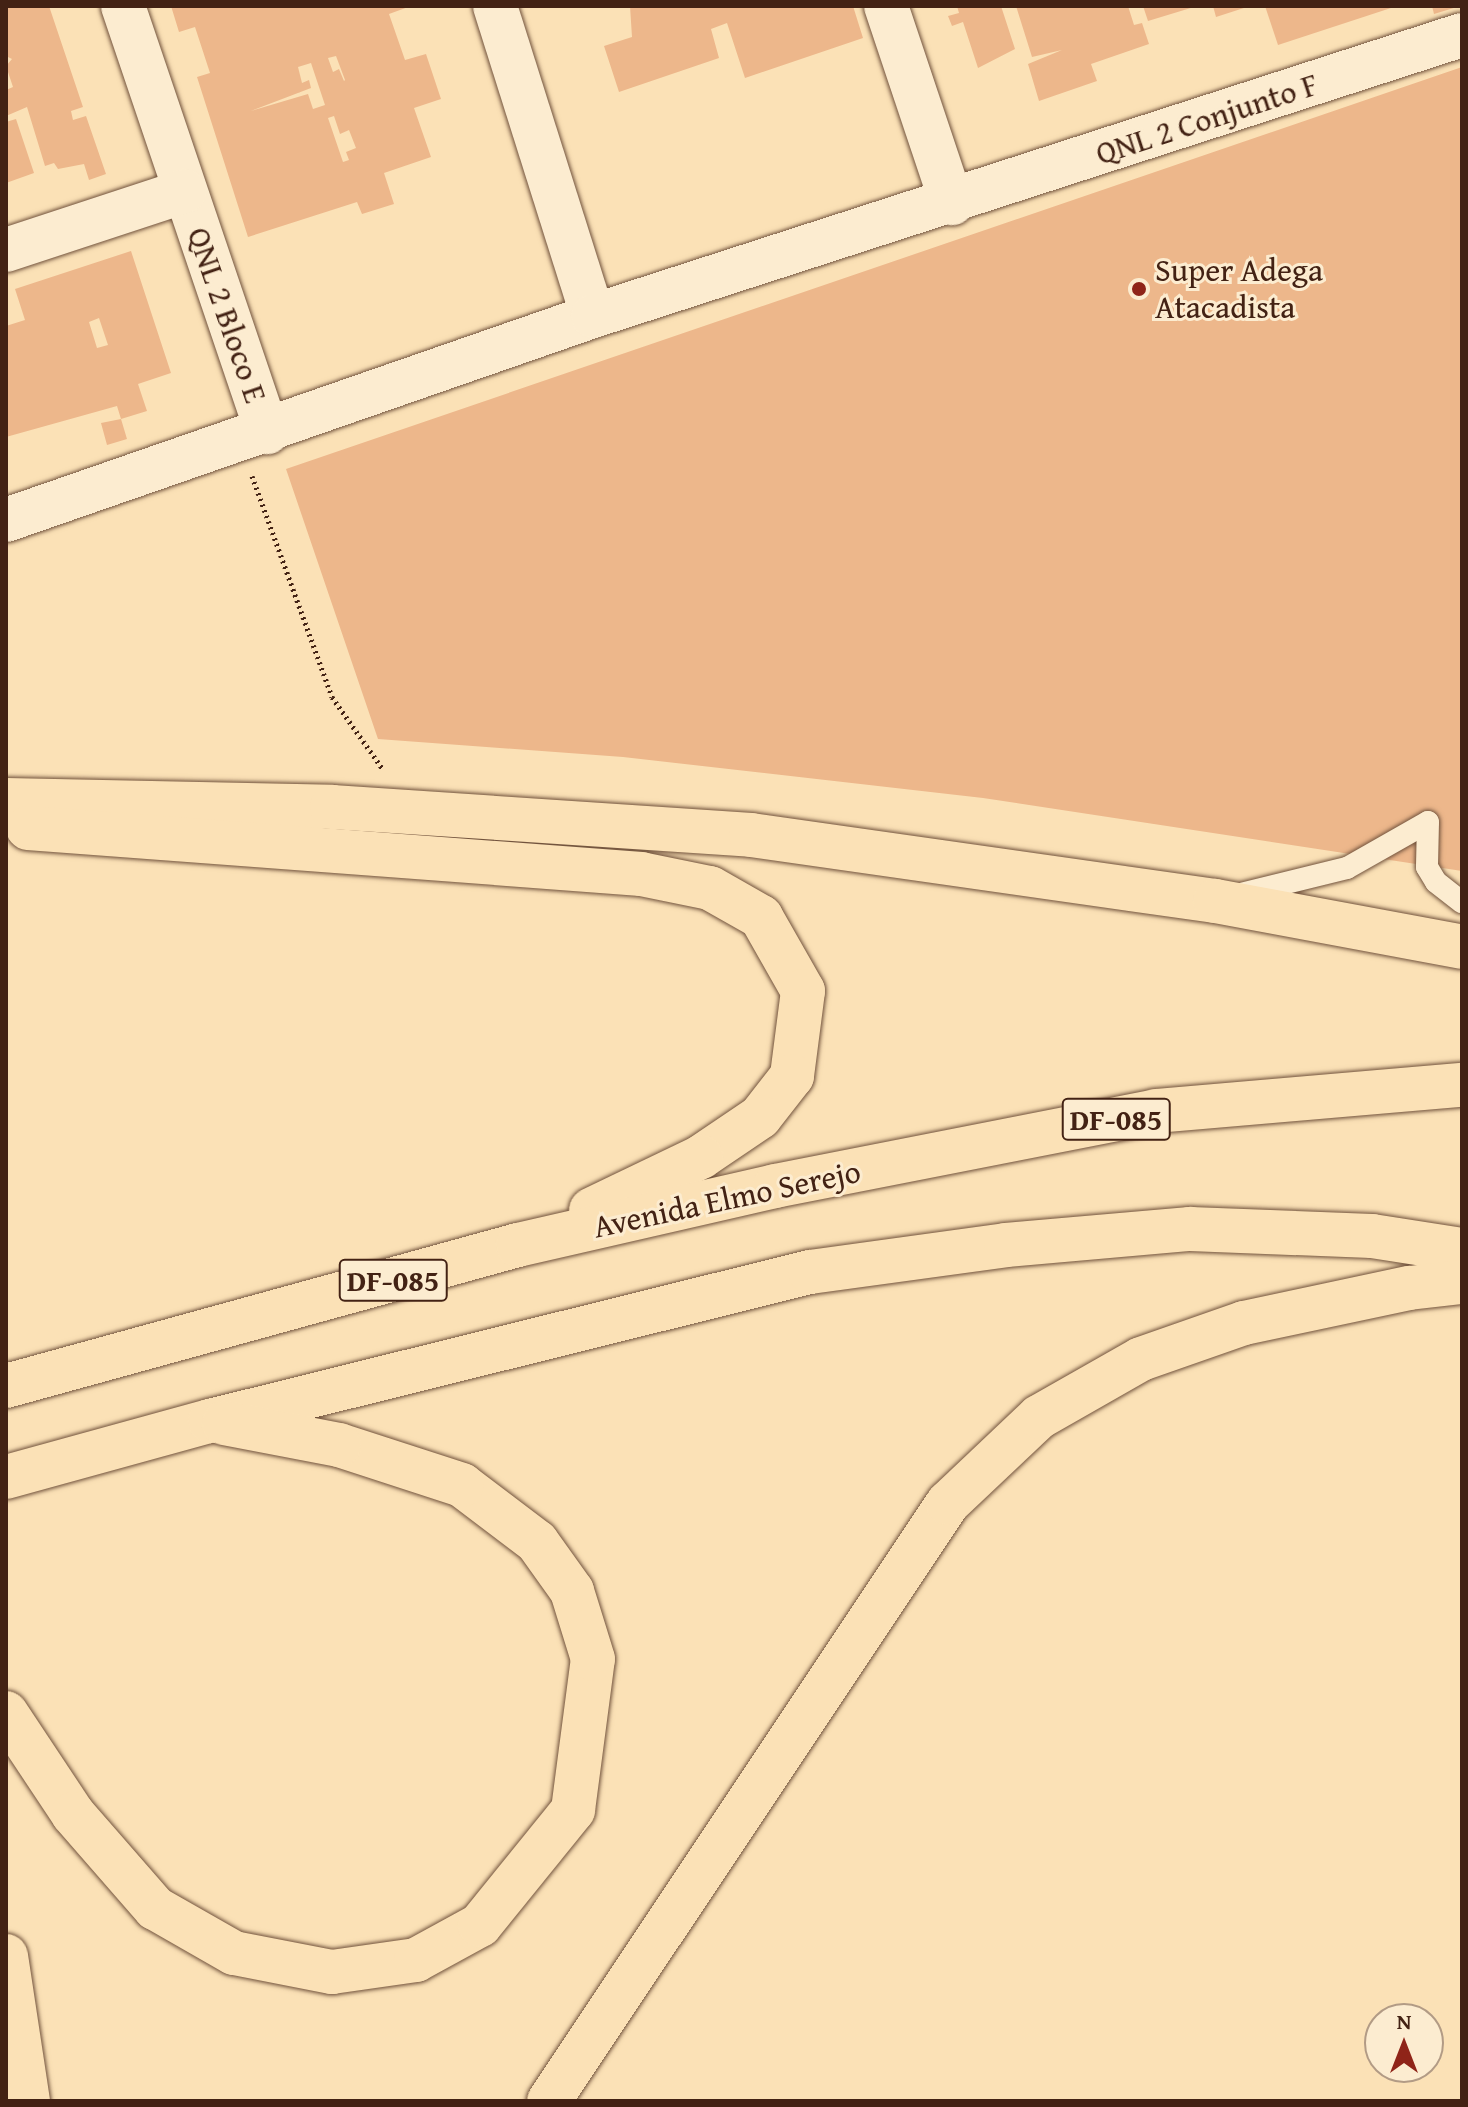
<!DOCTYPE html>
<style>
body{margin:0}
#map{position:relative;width:1468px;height:2107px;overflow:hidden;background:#fbe1b6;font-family:"Gentium Book Plus",serif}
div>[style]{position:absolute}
.building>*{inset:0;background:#edb78b}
.path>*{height:5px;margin-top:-2.5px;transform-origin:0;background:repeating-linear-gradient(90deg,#432214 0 2px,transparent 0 6px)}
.roads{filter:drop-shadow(0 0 2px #71523c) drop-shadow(0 0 2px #71523c)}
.lane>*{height:22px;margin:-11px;padding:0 11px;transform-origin:11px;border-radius:11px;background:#fcecd0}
.street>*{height:44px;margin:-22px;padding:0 22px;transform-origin:22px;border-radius:22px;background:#fcecd0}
.primary>*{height:44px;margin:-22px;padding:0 22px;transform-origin:22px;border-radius:22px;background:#fbe1b6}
.dots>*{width:22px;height:22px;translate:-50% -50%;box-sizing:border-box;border:4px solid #fcecd0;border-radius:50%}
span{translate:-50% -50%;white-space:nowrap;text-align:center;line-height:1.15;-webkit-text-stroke:6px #fcecd0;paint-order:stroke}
.shield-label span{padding:2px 6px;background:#fcecd0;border:2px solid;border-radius:6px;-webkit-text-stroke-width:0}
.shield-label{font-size:30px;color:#432214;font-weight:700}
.street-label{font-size:32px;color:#432214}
.poi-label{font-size:32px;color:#432214}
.left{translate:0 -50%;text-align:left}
.frame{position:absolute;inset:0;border:8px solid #432214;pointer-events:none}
.north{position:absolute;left:1364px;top:2003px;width:80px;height:80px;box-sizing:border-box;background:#fcecd0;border:2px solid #b29b85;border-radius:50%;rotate:0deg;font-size:22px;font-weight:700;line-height:32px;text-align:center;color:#432214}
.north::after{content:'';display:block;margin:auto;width:28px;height:36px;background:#8f2418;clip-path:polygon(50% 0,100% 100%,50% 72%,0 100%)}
</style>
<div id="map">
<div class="building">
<i style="clip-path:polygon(6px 6px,49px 6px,83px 107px,71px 111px,73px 120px,86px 116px,106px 174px,89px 180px,84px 164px,58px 169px,54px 163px,45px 166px,27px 107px,6px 116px,6px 90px,13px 87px,6px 66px,12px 59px,6px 56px)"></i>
<i style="clip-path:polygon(evenodd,171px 6px,411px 6px,389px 14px,405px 60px,426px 54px,441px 99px,414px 108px,431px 157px,384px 173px,394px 204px,362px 214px,357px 202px,248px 237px,197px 77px,210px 73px,195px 27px,179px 32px,171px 6px,336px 56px,345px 80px,344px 81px,339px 69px,333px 72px,328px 58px,336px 56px,171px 6px,311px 63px,325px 105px,313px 109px,308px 94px,251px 111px,311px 88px,309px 80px,302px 83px,298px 67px,311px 63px,171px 6px,334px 116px,340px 134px,349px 130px,356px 148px,346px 152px,349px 160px,343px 162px,328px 118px,334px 116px)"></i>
<i style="clip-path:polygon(630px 6px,853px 6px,863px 38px,745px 78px,727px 23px,711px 29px,719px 58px,619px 92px,604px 46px,632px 37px)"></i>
<i style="clip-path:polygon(957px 6px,1001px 6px,1015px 49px,978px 68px,963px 22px,952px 26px,948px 16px,959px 13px)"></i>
<i style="clip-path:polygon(1016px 6px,1128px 6px,1134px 25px,1142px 23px,1149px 44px,1091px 64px,1097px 81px,1039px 101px,1028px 64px,1062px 50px,1032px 57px)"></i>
<i style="clip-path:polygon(1143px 6px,1194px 6px,1194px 7px,1148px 21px)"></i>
<i style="clip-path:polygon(1213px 6px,1246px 6px,1247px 7px,1216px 17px)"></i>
<i style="clip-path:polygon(1265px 6px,1394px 6px,1394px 7px,1278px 45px)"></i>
<i style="clip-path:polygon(1432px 6px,1457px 6px,1457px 7px,1434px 14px)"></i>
<i style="clip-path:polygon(1462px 67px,1462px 871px,983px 798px,623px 757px,378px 739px,286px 469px)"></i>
<i style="clip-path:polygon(16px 119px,34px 173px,6px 183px,6px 122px)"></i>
<i style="clip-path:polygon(evenodd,131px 251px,171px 373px,138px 384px,147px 411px,121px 419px,127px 439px,107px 445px,101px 423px,121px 419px,117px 406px,6px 437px,6px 326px,25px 320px,15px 289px,131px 251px,99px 318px,108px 345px,97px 348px,89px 322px,99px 318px)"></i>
</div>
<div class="path">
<i style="left:252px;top:476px;width:235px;rotate:70.1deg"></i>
<i style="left:332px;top:697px;width:87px;rotate:54.8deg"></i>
</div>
<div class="roads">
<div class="lane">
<i style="left:1428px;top:822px;width:45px;rotate:91.3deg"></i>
<i style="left:1427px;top:867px;width:17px;rotate:59deg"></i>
<i style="left:1436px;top:882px;width:33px;rotate:38deg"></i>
<i style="left:1237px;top:895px;width:113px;rotate:-13.8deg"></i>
<i style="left:1347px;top:868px;width:93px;rotate:-29.6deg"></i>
</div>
<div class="street">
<i style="left:123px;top:6px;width:450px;rotate:71.3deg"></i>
<i style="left:495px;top:6px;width:325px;rotate:72.5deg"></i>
<i style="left:886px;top:6px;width:208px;rotate:71.5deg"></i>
<i style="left:6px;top:250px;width:188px;rotate:-18.2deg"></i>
<i style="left:6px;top:520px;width:621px;rotate:-19.16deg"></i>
<i style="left:593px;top:316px;width:913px;rotate:-17.92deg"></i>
</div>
<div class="primary">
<i style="left:6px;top:800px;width:326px;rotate:1.2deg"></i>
<i style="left:332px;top:807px;width:420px;rotate:3.8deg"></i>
<i style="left:751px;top:835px;width:469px;rotate:8.1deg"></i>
<i style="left:1215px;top:901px;width:251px;rotate:10.5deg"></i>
<i style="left:28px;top:828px;width:615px;rotate:4.29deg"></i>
<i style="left:641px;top:874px;width:70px;rotate:11.5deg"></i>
<i style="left:710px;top:888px;width:59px;rotate:29.6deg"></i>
<i style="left:761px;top:917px;width:85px;rotate:60.4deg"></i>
<i style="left:803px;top:991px;width:86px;rotate:97.4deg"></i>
<i style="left:792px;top:1076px;width:52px;rotate:128deg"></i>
<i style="left:760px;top:1117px;width:71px;rotate:145.9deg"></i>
<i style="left:701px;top:1157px;width:122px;rotate:154.3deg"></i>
<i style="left:6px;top:1386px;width:531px;rotate:-15.4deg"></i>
<i style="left:518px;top:1245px;width:264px;rotate:-12.9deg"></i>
<i style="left:775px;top:1186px;width:388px;rotate:-11.1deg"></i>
<i style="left:1156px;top:1111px;width:307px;rotate:-4.9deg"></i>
<i style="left:6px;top:1477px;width:212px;rotate:-15.4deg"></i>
<i style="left:210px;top:1421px;width:618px;rotate:-13.95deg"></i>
<i style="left:810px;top:1272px;width:198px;rotate:-7.8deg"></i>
<i style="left:1006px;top:1245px;width:185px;rotate:-5deg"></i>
<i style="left:1190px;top:1229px;width:182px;rotate:2.2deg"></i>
<i style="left:1372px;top:1236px;width:91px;rotate:8.8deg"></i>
<i style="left:6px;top:1713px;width:121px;rotate:56.4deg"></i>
<i style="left:73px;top:1814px;width:125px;rotate:48.9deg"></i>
<i style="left:155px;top:1908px;width:91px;rotate:29.7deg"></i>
<i style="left:234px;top:1953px;width:100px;rotate:11deg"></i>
<i style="left:332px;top:1972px;width:85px;rotate:-8.1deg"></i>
<i style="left:416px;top:1960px;width:73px;rotate:-28.7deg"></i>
<i style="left:480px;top:1925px;width:148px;rotate:-51deg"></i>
<i style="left:573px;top:1810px;width:152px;rotate:-82.5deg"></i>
<i style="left:593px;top:1659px;width:71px;rotate:-107.2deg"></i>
<i style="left:572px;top:1591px;width:60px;rotate:-125.5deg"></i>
<i style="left:537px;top:1542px;width:94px;rotate:-142.8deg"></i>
<i style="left:462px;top:1485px;width:129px;rotate:-162deg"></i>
<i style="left:339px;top:1445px;width:117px;rotate:-169.2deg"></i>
<i style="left:6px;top:1956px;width:147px;rotate:81.4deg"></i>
<i style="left:549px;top:2101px;width:719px;rotate:-56.29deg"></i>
<i style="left:948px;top:1503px;width:125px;rotate:-43.4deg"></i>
<i style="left:1039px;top:1417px;width:117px;rotate:-29.6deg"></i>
<i style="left:1141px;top:1359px;width:109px;rotate:-19.3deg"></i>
<i style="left:1244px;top:1323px;width:169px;rotate:-12deg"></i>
<i style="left:1409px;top:1288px;width:53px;rotate:-6.5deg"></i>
</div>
</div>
<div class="dots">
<i style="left:1139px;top:289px;background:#8f2418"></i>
</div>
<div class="shield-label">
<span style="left:1116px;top:1119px">DF-085</span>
<span style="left:393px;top:1280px">DF-085</span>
</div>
<div class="street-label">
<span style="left:1207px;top:119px;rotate:-18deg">QNL 2 Conjunto F</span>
<span style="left:227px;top:315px;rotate:71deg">QNL 2 Bloco E</span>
<span style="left:727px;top:1199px;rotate:-12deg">Avenida Elmo Serejo</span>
</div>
<div class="poi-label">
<span class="left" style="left:1155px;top:289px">Super Adega<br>Atacadista</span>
</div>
<div class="frame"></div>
<div class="north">N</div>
</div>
